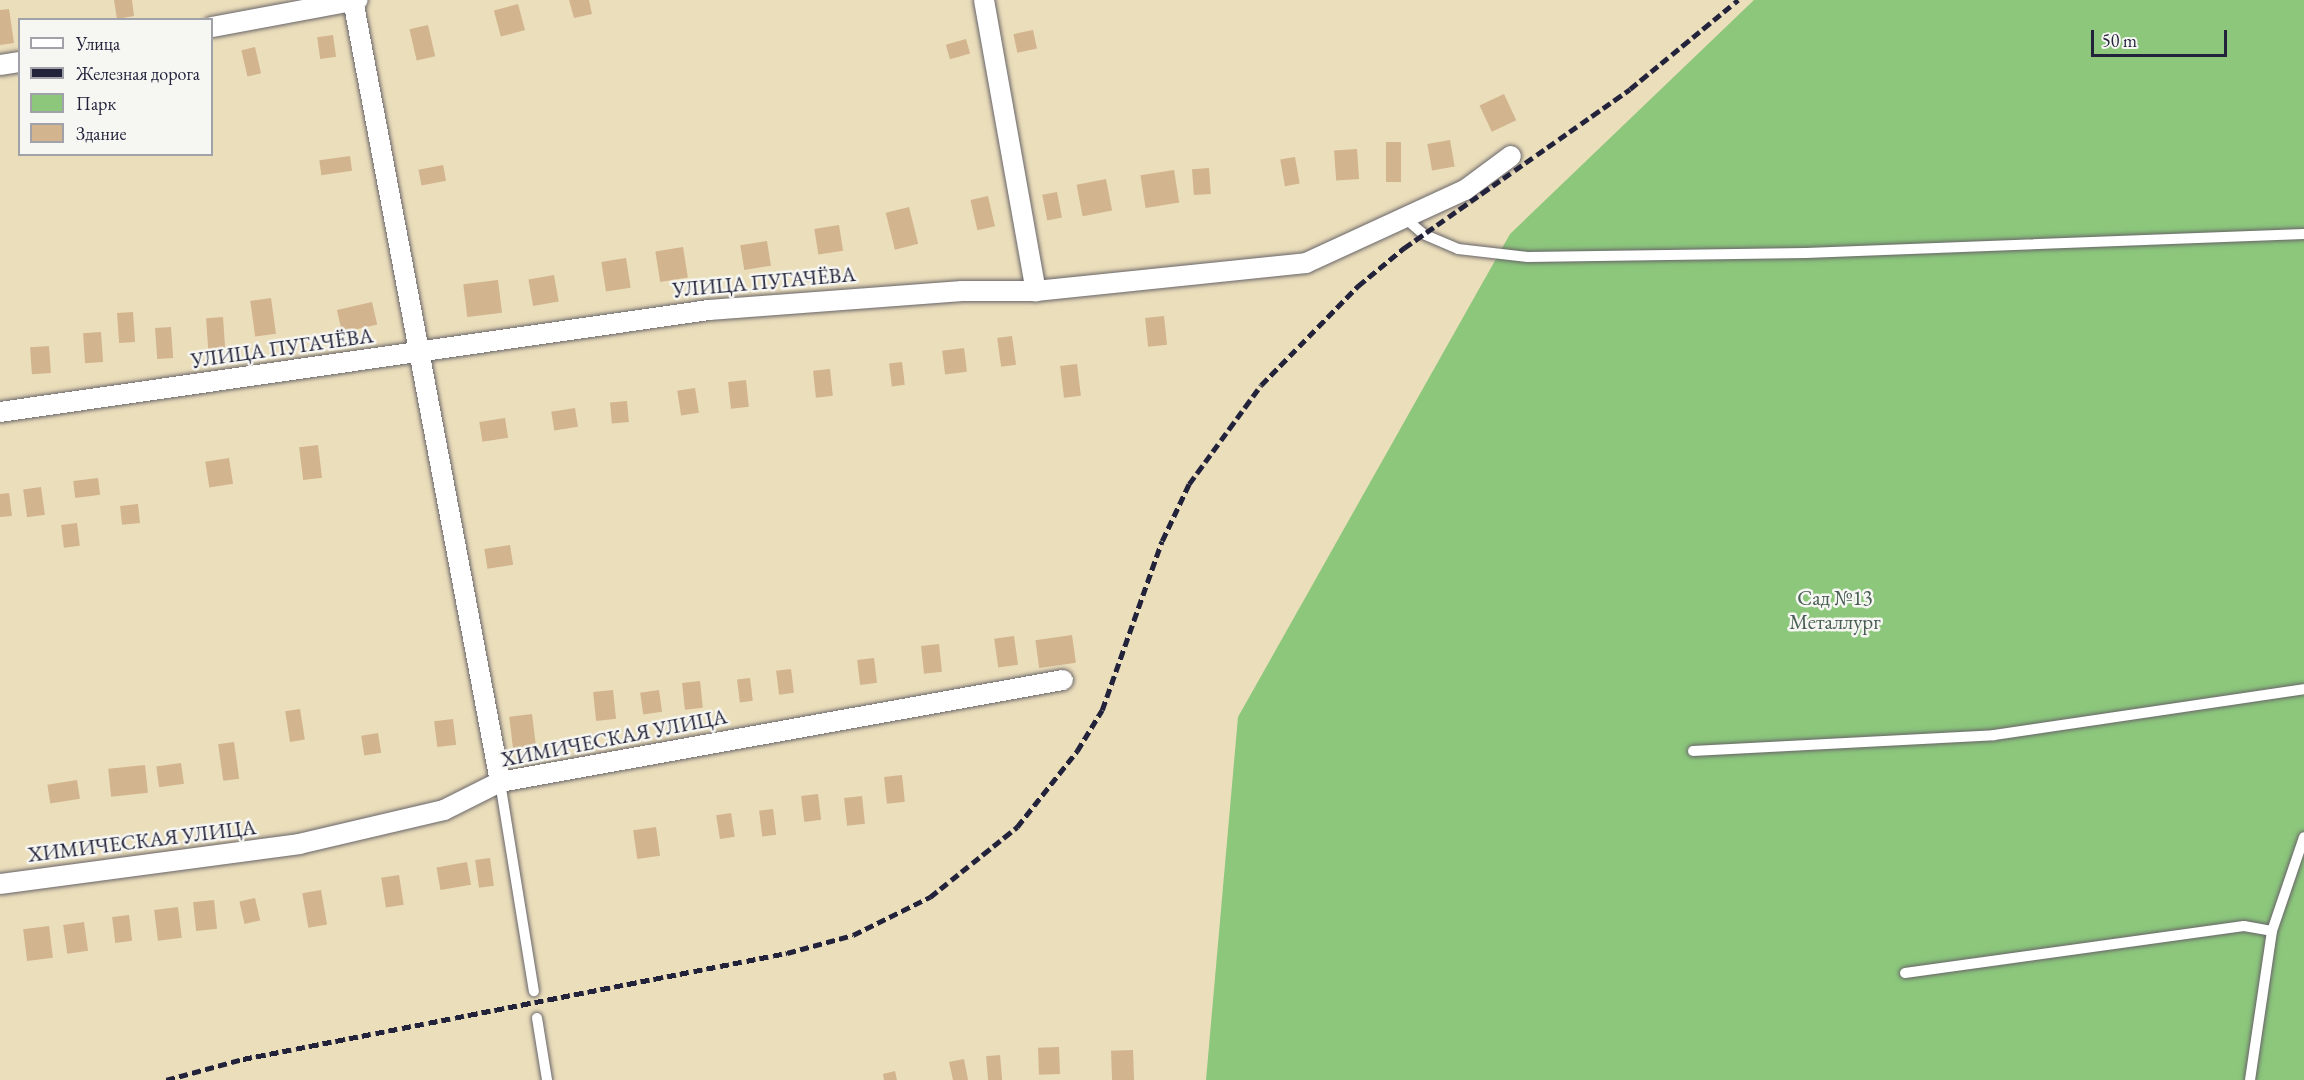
<!DOCTYPE html>
<meta charset="utf-8">
<style>
body{margin:0}
#map{position:relative;width:2304px;height:1080px;overflow:hidden;background:#ebdebb;font-family:"EB Garamond",serif}
div>[style]{position:absolute}
.green>*{inset:0;background:#8cc77c}
.building>*{inset:0;background:#d2b48e;transform-origin:0 0}
.roads{filter:drop-shadow(0 0 2px #686468) drop-shadow(0 0 2px #686468)}
.lane>*{height:10px;margin:-5px;padding:0 5px;transform-origin:5px;border-radius:5px;background:#fff}
.street>*{height:20px;margin:-10px;padding:0 10px;transform-origin:10px;border-radius:10px;background:#fff}
.rail>*{height:4.5px;margin-top:-2.25px;transform-origin:0;background:repeating-linear-gradient(90deg,#22223b 0 9px,transparent 0 13.5px)}
span{translate:-50% -50%;white-space:nowrap;text-align:center;line-height:1.15;-webkit-text-stroke:5px #f6f6f2;paint-order:stroke}
.street-label{font-size:21px;color:#22223b}
.park-label{font-size:21px;color:#475c52}
.legend{position:absolute;left:18px;top:18px;width:195px;height:138px;box-sizing:border-box;background:#f6f6f2;border:2px solid #a1a1a9;margin:0;padding:8px 10px;list-style:none;font-size:18px;color:#22223b}
.legend li{display:flex;align-items:center;gap:12px;height:30px}
.legend b{width:30px;border:2px solid #a1a1a9}
.scale{position:absolute;left:2091px;top:30px;width:136px;height:27px;box-sizing:border-box;border:3px solid #22223b;border-top:0;padding-left:8px;font-size:18px;line-height:21px;white-space:nowrap;color:#22223b;-webkit-text-stroke:4px #f6f6f2;paint-order:stroke}
</style>
<div id="map">
<div class="green">
<i style="clip-path:polygon(1754px 0,2304px 0,2304px 1080px,1206px 1080px,1238px 717px,1510px 234px)"></i>
</div>
<div class="building">
<i style="clip-path:polygon(114px 0,132px 0,134px 16px,117px 19px)"></i>
<i style="clip-path:polygon(569px 0,589px 0,592px 14px,574px 18px)"></i>
<i style="left:518px;top:4px;width:27px;height:25px;rotate:75deg"></i>
<i style="clip-path:polygon(9px 9px,14px 43px,0 45px,0 10px)"></i>
<i style="left:428px;top:25px;width:32px;height:19px;rotate:77deg"></i>
<i style="left:1033px;top:30px;width:19px;height:20px;rotate:78deg"></i>
<i style="left:333px;top:35px;width:22px;height:16px;rotate:82deg"></i>
<i style="left:966px;top:39px;width:15px;height:21px;rotate:74deg"></i>
<i style="left:255px;top:47px;width:27px;height:14px;rotate:77deg"></i>
<i style="left:1504px;top:94px;width:29px;height:27px;rotate:65deg"></i>
<i style="left:1450px;top:140px;width:27px;height:23px;rotate:80deg"></i>
<i style="left:1386px;top:142px;width:15px;height:40px"></i>
<i style="left:1357px;top:149px;width:30px;height:23px;rotate:86deg"></i>
<i style="left:350px;top:156px;width:15px;height:31px;rotate:82deg"></i>
<i style="left:1295px;top:157px;width:27px;height:15px;rotate:80deg"></i>
<i style="left:443px;top:165px;width:16px;height:25px;rotate:79deg"></i>
<i style="left:1209px;top:168px;width:26px;height:17px;rotate:86deg"></i>
<i style="left:1174px;top:170px;width:33px;height:34px;rotate:81deg"></i>
<i style="left:1106px;top:179px;width:32px;height:30px;rotate:79deg"></i>
<i style="left:1057px;top:192px;width:26px;height:15px;rotate:79deg"></i>
<i style="left:988px;top:196px;width:31px;height:18px;rotate:77deg"></i>
<i style="left:909px;top:207px;width:38px;height:24px;rotate:76deg"></i>
<i style="left:839px;top:225px;width:26px;height:25px;rotate:81deg"></i>
<i style="left:767px;top:241px;width:25px;height:27px;rotate:81deg"></i>
<i style="left:683px;top:247px;width:31px;height:28px;rotate:81deg"></i>
<i style="left:626px;top:258px;width:30px;height:25px;rotate:81deg"></i>
<i style="left:554px;top:275px;width:27px;height:26px;rotate:80deg"></i>
<i style="left:498px;top:280px;width:33px;height:35px;rotate:83deg"></i>
<i style="left:271px;top:298px;width:36px;height:21px;rotate:82deg"></i>
<i style="left:372px;top:302px;width:23px;height:36px;rotate:77deg"></i>
<i style="left:133px;top:312px;width:30px;height:16px;rotate:86deg"></i>
<i style="left:1164px;top:316px;width:29px;height:19px;rotate:84deg"></i>
<i style="left:223px;top:317px;width:31px;height:17px;rotate:86deg"></i>
<i style="left:171px;top:327px;width:31px;height:16px;rotate:86deg"></i>
<i style="left:101px;top:332px;width:30px;height:18px;rotate:86deg"></i>
<i style="left:1012px;top:336px;width:29px;height:15px;rotate:82deg"></i>
<i style="left:49px;top:346px;width:27px;height:19px;rotate:86deg"></i>
<i style="left:964px;top:348px;width:24px;height:22px;rotate:83deg"></i>
<i style="left:902px;top:362px;width:23px;height:13px;rotate:83deg"></i>
<i style="left:1077px;top:364px;width:32px;height:17px;rotate:83deg"></i>
<i style="left:830px;top:369px;width:27px;height:17px;rotate:84deg"></i>
<i style="left:746px;top:380px;width:27px;height:18px;rotate:84deg"></i>
<i style="left:695px;top:388px;width:25px;height:18px;rotate:81deg"></i>
<i style="left:627px;top:401px;width:21px;height:17px;rotate:85deg"></i>
<i style="left:575px;top:408px;width:19px;height:24px;rotate:81deg"></i>
<i style="left:505px;top:418px;width:20px;height:26px;rotate:81deg"></i>
<i style="left:318px;top:445px;width:33px;height:19px;rotate:83deg"></i>
<i style="left:229px;top:458px;width:26px;height:24px;rotate:81deg"></i>
<i style="left:98px;top:478px;width:17px;height:25px;rotate:83deg"></i>
<i style="left:41px;top:487px;width:28px;height:18px;rotate:82deg"></i>
<i style="clip-path:polygon(9px 493px,12px 516px,0 517px,0 494px)"></i>
<i style="left:138px;top:504px;width:19px;height:18px;rotate:84deg"></i>
<i style="left:77px;top:523px;width:23px;height:16px;rotate:83deg"></i>
<i style="left:510px;top:545px;width:20px;height:26px;rotate:81deg"></i>
<i style="left:1072px;top:635px;width:28px;height:37px;rotate:82deg"></i>
<i style="left:1014px;top:636px;width:29px;height:20px;rotate:82deg"></i>
<i style="left:939px;top:644px;width:28px;height:18px;rotate:84deg"></i>
<i style="left:874px;top:658px;width:25px;height:17px;rotate:83deg"></i>
<i style="left:791px;top:669px;width:24px;height:15px;rotate:83deg"></i>
<i style="left:750px;top:678px;width:23px;height:13px;rotate:83deg"></i>
<i style="left:700px;top:681px;width:27px;height:18px;rotate:84deg"></i>
<i style="left:613px;top:690px;width:29px;height:20px;rotate:84deg"></i>
<i style="left:659px;top:690px;width:22px;height:19px;rotate:82deg"></i>
<i style="left:300px;top:709px;width:31px;height:15px;rotate:81deg"></i>
<i style="left:532px;top:714px;width:32px;height:23px;rotate:83deg"></i>
<i style="left:453px;top:719px;width:26px;height:19px;rotate:83deg"></i>
<i style="left:378px;top:733px;width:20px;height:17px;rotate:81deg"></i>
<i style="left:234px;top:742px;width:37px;height:16px;rotate:82deg"></i>
<i style="left:181px;top:763px;width:21px;height:25px;rotate:82deg"></i>
<i style="left:145px;top:765px;width:28px;height:37px;rotate:84deg"></i>
<i style="left:902px;top:775px;width:27px;height:18px;rotate:84deg"></i>
<i style="left:77px;top:780px;width:19px;height:30px;rotate:81deg"></i>
<i style="left:818px;top:794px;width:26px;height:17px;rotate:83deg"></i>
<i style="left:862px;top:796px;width:28px;height:18px;rotate:84deg"></i>
<i style="left:773px;top:809px;width:26px;height:14px;rotate:83deg"></i>
<i style="left:731px;top:813px;width:24px;height:15px;rotate:81deg"></i>
<i style="left:656px;top:827px;width:29px;height:23px;rotate:82deg"></i>
<i style="left:490px;top:858px;width:28px;height:15px;rotate:82deg"></i>
<i style="left:467px;top:862px;width:23px;height:31px;rotate:80deg"></i>
<i style="left:399px;top:875px;width:30px;height:18px;rotate:81deg"></i>
<i style="left:321px;top:890px;width:35px;height:19px;rotate:80deg"></i>
<i style="left:255px;top:898px;width:23px;height:16px;rotate:77deg"></i>
<i style="left:214px;top:900px;width:29px;height:21px;rotate:84deg"></i>
<i style="left:178px;top:907px;width:31px;height:24px;rotate:83deg"></i>
<i style="left:129px;top:915px;width:26px;height:17px;rotate:83deg"></i>
<i style="left:84px;top:922px;width:29px;height:21px;rotate:82deg"></i>
<i style="left:49px;top:926px;width:32px;height:26px;rotate:83deg"></i>
<i style="left:1059px;top:1047px;width:27px;height:21px;rotate:88deg"></i>
<i style="left:1133px;top:1050px;width:30px;height:22px;rotate:88deg"></i>
<i style="left:1000px;top:1055px;width:25px;height:14px;rotate:85deg"></i>
<i style="clip-path:polygon(964px 1059px,968px 1080px,953px 1080px,949px 1062px)"></i>
<i style="clip-path:polygon(895px 1071px,897px 1080px,884px 1080px,883px 1074px)"></i>
</div>
<div class="roads">
<div class="lane">
<i style="left:1406px;top:219px;width:23px;rotate:41deg"></i>
<i style="left:1423px;top:234px;width:38px;rotate:23deg"></i>
<i style="left:1458px;top:249px;width:70px;rotate:6.5deg"></i>
<i style="left:1528px;top:257px;width:278px;rotate:-0.8deg"></i>
<i style="left:1806px;top:253px;width:498px;rotate:-2.2deg"></i>
<i style="left:1693px;top:751px;width:301px;rotate:-3deg"></i>
<i style="left:1994px;top:735px;width:313px;rotate:-8.4deg"></i>
<i style="left:500px;top:782px;width:212px;rotate:80.8deg"></i>
<i style="left:1905px;top:973px;width:342px;rotate:-7.9deg"></i>
<i style="left:2244px;top:926px;width:28px;rotate:10deg"></i>
<i style="left:537px;top:1018px;width:63px;rotate:80.8deg"></i>
<i style="left:2250px;top:1080px;width:151px;rotate:-81.6deg"></i>
<i style="left:2272px;top:931px;width:99px;rotate:-71.2deg"></i>
</div>
<div class="street">
<i style="left:353px;top:0;width:796px;rotate:79.35deg"></i>
<i style="left:984px;top:0;width:296px;rotate:79.9deg"></i>
<i style="left:212px;top:27px;width:148px;rotate:-10.5deg"></i>
<i style="left:0;top:65px;width:20px;rotate:-9deg"></i>
<i style="left:0;top:412px;width:716px;rotate:-8.19deg"></i>
<i style="left:709px;top:310px;width:254px;rotate:-4.3deg"></i>
<i style="left:962px;top:291px;width:74px"></i>
<i style="left:1036px;top:291px;width:271px;rotate:-5.9deg"></i>
<i style="left:1306px;top:263px;width:175px;rotate:-24.7deg"></i>
<i style="left:1465px;top:190px;width:57px;rotate:-36.5deg"></i>
<i style="left:0;top:884px;width:302px;rotate:-7.6deg"></i>
<i style="left:299px;top:844px;width:149px;rotate:-13.2deg"></i>
<i style="left:444px;top:810px;width:63px;rotate:-26.6deg"></i>
<i style="left:500px;top:782px;width:572px;rotate:-10.27deg"></i>
</div>
</div>
<div class="rail">
<i style="left:166px;top:1080px;width:80px;rotate:-15.3deg"></i>
<i style="left:243px;top:1059px;width:554px;rotate:-11.03deg"></i>
<i style="left:787px;top:953px;width:68px;rotate:-15.3deg"></i>
<i style="left:853px;top:935px;width:86px;rotate:-26.3deg"></i>
<i style="left:930px;top:897px;width:112px;rotate:-38.8deg"></i>
<i style="left:1017px;top:827px;width:97px;rotate:-51.7deg"></i>
<i style="left:1077px;top:751px;width:48px;rotate:-58.6deg"></i>
<i style="left:1102px;top:710px;width:179px;rotate:-70.5deg"></i>
<i style="left:1162px;top:541px;width:63px;rotate:-64.7deg"></i>
<i style="left:1189px;top:484px;width:122px;rotate:-54deg"></i>
<i style="left:1261px;top:385px;width:139px;rotate:-45.6deg"></i>
<i style="left:1358px;top:286px;width:60px;rotate:-39.6deg"></i>
<i style="left:1404px;top:248px;width:276px;rotate:-35.1deg"></i>
<i style="left:1630px;top:89px;width:140px;rotate:-39.5deg"></i>
</div>
<div class="street-label">
<span style="left:764px;top:282px;rotate:-5deg">УЛИЦА ПУГАЧЁВА</span>
<span style="left:282px;top:348px;rotate:-8deg">УЛИЦА ПУГАЧЁВА</span>
<span style="left:614px;top:738px;rotate:-11deg">ХИМИЧЕСКАЯ УЛИЦА</span>
<span style="left:142px;top:841px;rotate:-7deg">ХИМИЧЕСКАЯ УЛИЦА</span>
</div>
<div class="park-label">
<span style="left:1835px;top:610px">Сад №13<br>Металлург</span>
</div>
<ul class="legend">
<li><b style="height:8px;background:#fff"></b>Улица</li>
<li><b style="height:8px;background:#22223b"></b>Железная дорога</li>
<li><b style="height:16px;background:#8cc77c"></b>Парк</li>
<li><b style="height:16px;background:#d2b48e"></b>Здание</li>
</ul>
<div class="scale">50 m</div>
</div>
